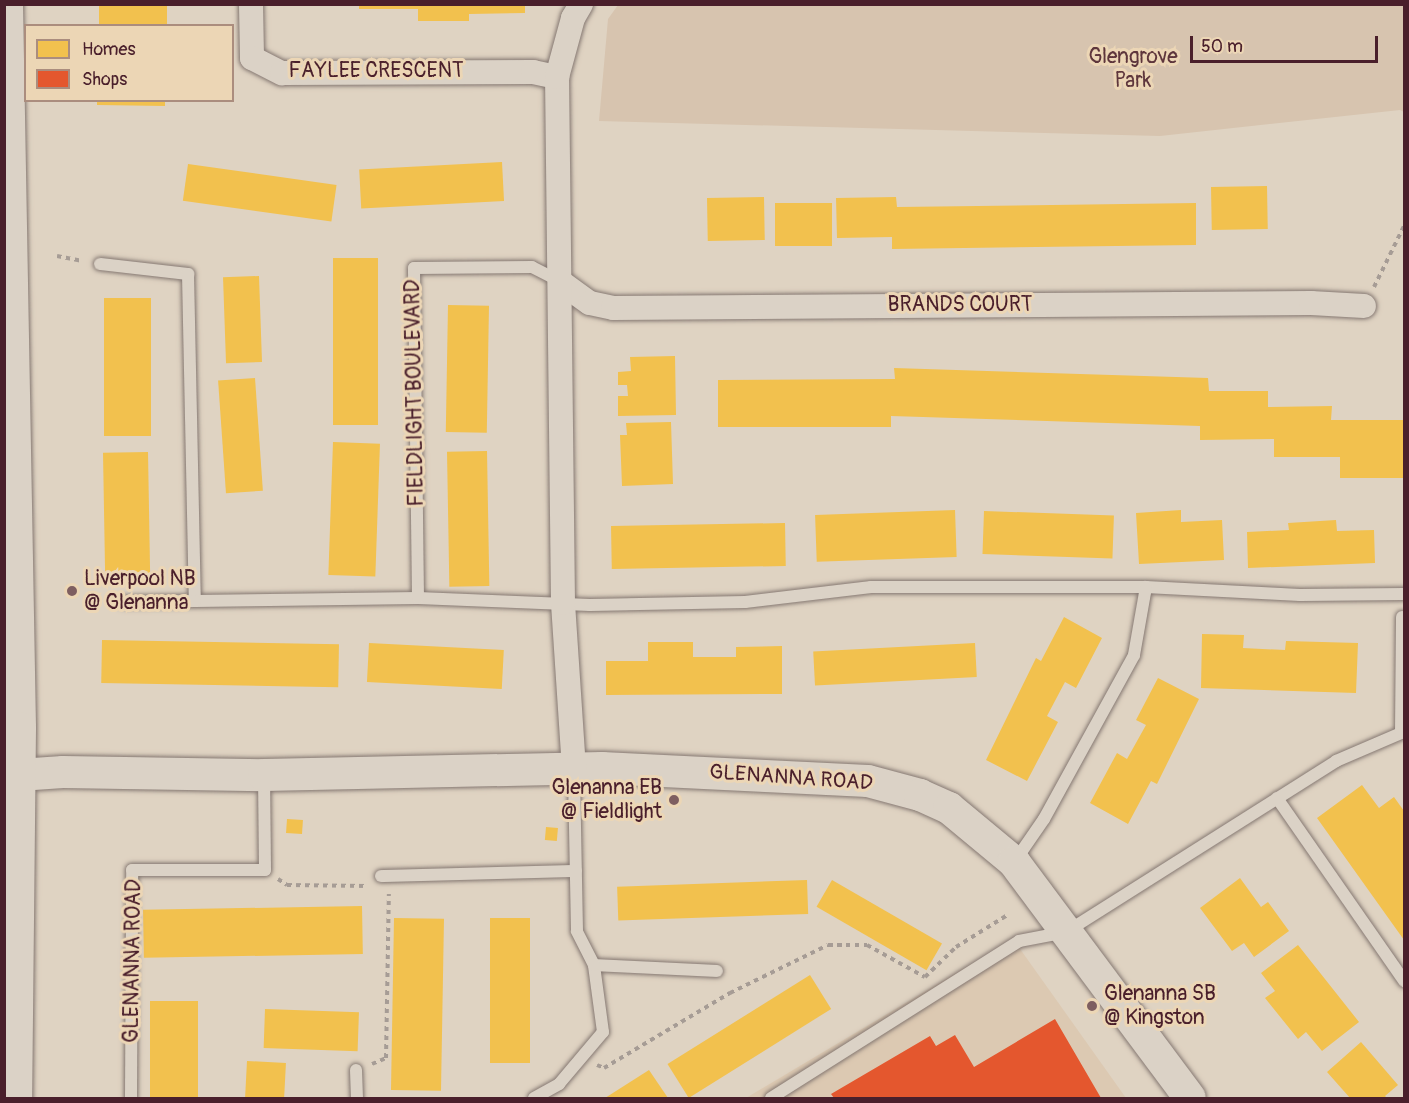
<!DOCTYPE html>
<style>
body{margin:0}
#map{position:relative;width:1409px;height:1103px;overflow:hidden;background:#dfd3c2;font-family:Pangolin,sans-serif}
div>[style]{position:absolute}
.built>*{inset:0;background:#dcc9b2}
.green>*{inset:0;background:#d7c4af}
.homes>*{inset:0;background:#f2c14e;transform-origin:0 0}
.shops>*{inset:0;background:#e4572e}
.path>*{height:4px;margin-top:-2px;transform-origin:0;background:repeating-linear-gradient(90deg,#a69c95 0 4.5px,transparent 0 9px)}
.roads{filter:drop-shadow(0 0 2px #857872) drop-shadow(0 0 2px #857872)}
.service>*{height:12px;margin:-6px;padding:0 6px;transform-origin:6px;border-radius:6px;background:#dbd2c6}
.minor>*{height:24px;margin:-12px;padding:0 12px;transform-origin:12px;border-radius:12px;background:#dbd2c6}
.tertiary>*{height:32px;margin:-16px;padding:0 16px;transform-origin:16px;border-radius:16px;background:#dbd2c6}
.secondary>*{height:33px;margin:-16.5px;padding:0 16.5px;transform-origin:16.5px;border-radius:16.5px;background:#dbd2c6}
.dots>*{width:16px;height:16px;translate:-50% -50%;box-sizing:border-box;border:3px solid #ecd6b5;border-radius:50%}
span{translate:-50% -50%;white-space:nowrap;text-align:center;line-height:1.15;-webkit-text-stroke:6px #ecd6b5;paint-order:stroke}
.park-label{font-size:21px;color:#5e363c}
.street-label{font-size:21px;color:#4a1f2b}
.poi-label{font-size:21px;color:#4a1f2b}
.left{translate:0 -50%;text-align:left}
.right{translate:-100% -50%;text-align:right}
.frame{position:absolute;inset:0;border:6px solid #4a1f2b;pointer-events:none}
.legend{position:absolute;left:24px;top:24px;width:210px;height:78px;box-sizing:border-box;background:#ecd6b5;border:2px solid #ab8d7e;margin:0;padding:8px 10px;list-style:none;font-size:18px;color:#4a1f2b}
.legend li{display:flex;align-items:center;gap:12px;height:30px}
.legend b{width:30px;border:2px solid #ab8d7e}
.scale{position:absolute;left:1190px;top:36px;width:188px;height:27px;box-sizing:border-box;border:3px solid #4a1f2b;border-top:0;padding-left:8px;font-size:18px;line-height:21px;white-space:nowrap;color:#4a1f2b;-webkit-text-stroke:4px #ecd6b5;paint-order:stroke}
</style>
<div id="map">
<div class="built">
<i style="clip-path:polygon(1013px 939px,1126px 1098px,746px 1098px)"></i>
</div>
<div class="green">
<i style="clip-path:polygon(618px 5px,1404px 5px,1404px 112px,1400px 110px,1160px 136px,599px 121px,608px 19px)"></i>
</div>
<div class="homes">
<i style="left:99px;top:4px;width:68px;height:22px"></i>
<i style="clip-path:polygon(359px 4px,525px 4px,525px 13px,469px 14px,469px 21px,418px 21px,418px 9px,359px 9px)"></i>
<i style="clip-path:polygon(97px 100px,165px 100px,165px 106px,97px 105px)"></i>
<i style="left:502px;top:162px;width:39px;height:143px;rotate:87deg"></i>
<i style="left:188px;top:164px;width:150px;height:37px;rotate:8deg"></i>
<i style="left:1267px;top:186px;width:43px;height:56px;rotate:89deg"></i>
<i style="left:764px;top:197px;width:43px;height:57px;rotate:89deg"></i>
<i style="clip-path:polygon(896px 197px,897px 207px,1196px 203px,1196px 245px,892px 249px,892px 237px,837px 238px,836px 198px)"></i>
<i style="left:832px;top:203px;width:43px;height:57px;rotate:90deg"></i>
<i style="left:333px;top:258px;width:45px;height:167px"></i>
<i style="left:259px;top:276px;width:86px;height:36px;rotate:88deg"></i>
<i style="left:104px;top:298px;width:47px;height:138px"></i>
<i style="left:448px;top:305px;width:41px;height:127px;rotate:1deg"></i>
<i style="clip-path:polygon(675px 356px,676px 415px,618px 416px,618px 396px,628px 396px,627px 385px,618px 385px,618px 372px,631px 371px,630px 357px)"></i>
<i style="clip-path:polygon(894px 368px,1208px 378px,1209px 391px,1268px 391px,1268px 407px,1332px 406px,1331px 420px,1404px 420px,1404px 478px,1340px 478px,1340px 457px,1274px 457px,1274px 439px,1200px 440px,1200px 426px,891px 416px,891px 427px,718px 427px,718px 380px,895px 379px)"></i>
<i style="left:255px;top:378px;width:113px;height:37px;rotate:86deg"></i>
<i style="clip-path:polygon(671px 422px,673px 484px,622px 486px,620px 435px,627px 435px,626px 423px)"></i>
<i style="left:333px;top:442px;width:47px;height:133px;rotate:2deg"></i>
<i style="left:487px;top:451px;width:135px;height:40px;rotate:89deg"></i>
<i style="left:148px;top:452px;width:130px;height:45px;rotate:89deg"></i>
<i style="left:955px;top:510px;width:47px;height:140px;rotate:88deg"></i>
<i style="clip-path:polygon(1181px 510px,1181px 522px,1222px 520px,1224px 560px,1139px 564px,1136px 513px)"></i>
<i style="left:984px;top:511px;width:130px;height:43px;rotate:2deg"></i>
<i style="clip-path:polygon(1336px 520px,1337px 531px,1374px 530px,1375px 563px,1248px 568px,1247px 532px,1289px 530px,1288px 523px)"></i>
<i style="left:785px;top:523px;width:43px;height:174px;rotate:89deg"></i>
<i style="clip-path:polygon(1064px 617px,1102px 638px,1076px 688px,1065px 682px,1047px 716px,1058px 722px,1027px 781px,986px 760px,1036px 658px,1041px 661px)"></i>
<i style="clip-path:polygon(1202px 634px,1244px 635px,1243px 648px,1285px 650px,1286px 641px,1358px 643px,1356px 693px,1201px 688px)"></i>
<i style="left:102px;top:640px;width:237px;height:43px;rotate:1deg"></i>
<i style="clip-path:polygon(648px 642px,693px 642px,693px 657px,736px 657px,736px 647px,782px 646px,782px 694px,606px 695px,606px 661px,648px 661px)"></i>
<i style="left:369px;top:643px;width:135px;height:39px;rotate:3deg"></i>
<i style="left:975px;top:643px;width:34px;height:162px;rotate:87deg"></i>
<i style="clip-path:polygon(1158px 678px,1199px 699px,1157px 784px,1151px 781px,1128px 824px,1090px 803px,1117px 753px,1127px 759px,1146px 725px,1136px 720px)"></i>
<i style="clip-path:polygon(1362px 785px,1379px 808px,1394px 797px,1404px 811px,1404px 940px,1317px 818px)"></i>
<i style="left:287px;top:819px;width:16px;height:14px;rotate:4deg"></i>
<i style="left:546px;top:827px;width:12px;height:13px;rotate:5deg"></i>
<i style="clip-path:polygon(1240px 878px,1261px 907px,1268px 902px,1289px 931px,1254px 957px,1244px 943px,1232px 951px,1200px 908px)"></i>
<i style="left:807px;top:880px;width:34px;height:190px;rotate:88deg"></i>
<i style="left:832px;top:880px;width:127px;height:31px;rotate:30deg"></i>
<i style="left:362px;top:906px;width:48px;height:219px;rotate:89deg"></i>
<i style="left:394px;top:918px;width:50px;height:172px;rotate:1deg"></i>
<i style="left:490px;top:918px;width:40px;height:145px"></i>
<i style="clip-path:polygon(1298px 945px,1359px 1022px,1322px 1051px,1306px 1032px,1298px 1039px,1265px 998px,1275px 991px,1261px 973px)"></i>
<i style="left:810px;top:975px;width:40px;height:168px;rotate:58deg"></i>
<i style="left:150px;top:1001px;width:48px;height:97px"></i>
<i style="left:265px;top:1009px;width:94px;height:39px;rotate:2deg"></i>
<i style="clip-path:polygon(1361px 1042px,1398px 1085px,1385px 1096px,1387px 1098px,1350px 1098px,1327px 1072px)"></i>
<i style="left:247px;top:1061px;width:39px;height:37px;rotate:3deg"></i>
<i style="clip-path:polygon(649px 1070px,668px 1098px,605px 1098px)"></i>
</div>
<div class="shops">
<i style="clip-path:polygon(1055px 1019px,1101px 1098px,834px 1098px,831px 1094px,930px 1036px,936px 1046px,955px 1035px,974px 1067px)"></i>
</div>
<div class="path">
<i style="left:57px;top:256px;width:26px;rotate:11deg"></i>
<i style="left:1374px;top:287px;width:68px;rotate:-63.8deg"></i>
<i style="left:278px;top:879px;width:11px;rotate:34deg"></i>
<i style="left:287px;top:885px;width:81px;rotate:0.7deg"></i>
<i style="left:372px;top:1064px;width:15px;rotate:-23deg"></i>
<i style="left:386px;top:1058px;width:164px;rotate:-89deg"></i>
<i style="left:597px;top:1065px;width:8px;rotate:23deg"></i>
<i style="left:604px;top:1068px;width:147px;rotate:-30.8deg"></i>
<i style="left:730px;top:993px;width:109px;rotate:-26.1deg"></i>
<i style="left:828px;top:945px;width:39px"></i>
<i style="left:867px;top:945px;width:66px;rotate:28.9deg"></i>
<i style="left:925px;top:977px;width:43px;rotate:-44.1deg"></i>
<i style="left:956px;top:947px;width:62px;rotate:-31.9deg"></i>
</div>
<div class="roads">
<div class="service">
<i style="left:100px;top:264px;width:89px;rotate:6.5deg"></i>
<i style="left:188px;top:274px;width:327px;rotate:88.8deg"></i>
<i style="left:195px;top:601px;width:223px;rotate:-0.8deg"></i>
<i style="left:418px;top:598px;width:172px;rotate:2.3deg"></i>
<i style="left:590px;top:605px;width:155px;rotate:-1.1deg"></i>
<i style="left:745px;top:602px;width:127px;rotate:-6.8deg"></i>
<i style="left:871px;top:587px;width:275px"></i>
<i style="left:1146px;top:587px;width:154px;rotate:3deg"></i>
<i style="left:1300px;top:595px;width:104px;rotate:-0.6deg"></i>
<i style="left:418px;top:598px;width:330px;rotate:-90.7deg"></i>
<i style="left:414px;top:268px;width:118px;rotate:-0.5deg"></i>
<i style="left:532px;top:267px;width:33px;rotate:27deg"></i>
<i style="left:124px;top:602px;width:71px;rotate:-0.8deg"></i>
<i style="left:1277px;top:798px;width:223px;rotate:55.2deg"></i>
<i style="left:1015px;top:861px;width:51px;rotate:-55.4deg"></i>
<i style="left:1044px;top:819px;width:187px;rotate:-61.2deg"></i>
<i style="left:1134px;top:655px;width:69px;rotate:-80deg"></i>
<i style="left:381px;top:876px;width:195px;rotate:-1.5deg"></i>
<i style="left:594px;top:965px;width:123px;rotate:2.8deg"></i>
<i style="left:356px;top:1070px;width:28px;rotate:88deg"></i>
<i style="left:131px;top:1098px;width:228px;rotate:-89.7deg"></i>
<i style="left:132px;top:870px;width:133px"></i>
<i style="left:265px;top:870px;width:94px;rotate:-90.6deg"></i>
<i style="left:534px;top:1098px;width:29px;rotate:-29deg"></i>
<i style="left:559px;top:1084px;width:68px;rotate:-49.8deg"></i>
<i style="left:603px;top:1032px;width:68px;rotate:-97.7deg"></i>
<i style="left:594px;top:965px;width:38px;rotate:-117deg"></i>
<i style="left:577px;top:931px;width:162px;rotate:-91.1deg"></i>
<i style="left:771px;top:1098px;width:294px;rotate:-32.3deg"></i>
<i style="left:1019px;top:941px;width:48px;rotate:-10.8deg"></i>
<i style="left:1066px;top:932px;width:320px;rotate:-32.3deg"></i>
<i style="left:1336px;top:761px;width:71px;rotate:-23.3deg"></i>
<i style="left:1401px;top:733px;width:116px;rotate:-89.5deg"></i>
</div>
<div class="minor">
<i style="left:251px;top:4px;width:54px;rotate:88.9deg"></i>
<i style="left:252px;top:58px;width:34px;rotate:27deg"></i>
<i style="left:282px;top:73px;width:251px;rotate:-0.2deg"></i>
<i style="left:533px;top:72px;width:25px;rotate:12deg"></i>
<i style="left:562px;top:283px;width:34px;rotate:36deg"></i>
<i style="left:590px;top:303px;width:24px;rotate:12deg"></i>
<i style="left:613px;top:308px;width:698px;rotate:-0.41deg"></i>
<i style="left:1311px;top:303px;width:53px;rotate:3.2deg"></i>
<i style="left:574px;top:769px;width:166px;rotate:-93.8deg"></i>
<i style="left:563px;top:603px;width:526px;rotate:-90.65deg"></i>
<i style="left:557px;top:77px;width:61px;rotate:-74.8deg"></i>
<i style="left:573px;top:18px;width:16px;rotate:-60deg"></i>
</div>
<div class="tertiary">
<i style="left:4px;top:776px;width:59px;rotate:-3.9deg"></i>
<i style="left:63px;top:772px;width:201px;rotate:0.9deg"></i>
<i style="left:264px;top:775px;width:338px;rotate:-1.2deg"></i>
<i style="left:602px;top:768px;width:266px;rotate:2.8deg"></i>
<i style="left:868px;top:781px;width:54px;rotate:15.1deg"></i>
<i style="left:920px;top:795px;width:32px;rotate:24deg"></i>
<i style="left:949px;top:808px;width:85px;rotate:39.7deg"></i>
<i style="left:1014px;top:862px;width:294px;rotate:53.3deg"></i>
</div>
<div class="secondary">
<i style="left:6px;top:4px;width:724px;rotate:88.97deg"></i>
<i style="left:19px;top:728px;width:370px;rotate:90.6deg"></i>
</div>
</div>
<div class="dots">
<i style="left:72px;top:591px;background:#7e5e60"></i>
<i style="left:674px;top:800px;background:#7e5e60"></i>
<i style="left:1092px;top:1006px;background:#7e5e60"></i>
</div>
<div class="park-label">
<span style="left:1133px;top:69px">Glengrove<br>Park</span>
</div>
<div class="street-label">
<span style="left:376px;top:71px">FAYLEE CRESCENT</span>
<span style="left:960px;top:305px">BRANDS COURT</span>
<span style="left:415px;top:393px;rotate:-91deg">FIELDLIGHT BOULEVARD</span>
<span style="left:791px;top:778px;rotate:4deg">GLENANNA ROAD</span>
<span style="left:133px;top:961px;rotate:-89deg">GLENANNA ROAD</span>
</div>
<div class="poi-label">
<span class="left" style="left:84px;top:591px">Liverpool NB<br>@ Glenanna</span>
<span class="right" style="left:662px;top:800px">Glenanna EB<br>@ Fieldlight</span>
<span class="left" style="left:1104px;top:1006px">Glenanna SB<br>@ Kingston</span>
</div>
<div class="frame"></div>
<ul class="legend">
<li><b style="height:16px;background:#f2c14e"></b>Homes</li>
<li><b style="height:16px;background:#e4572e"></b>Shops</li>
</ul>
<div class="scale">50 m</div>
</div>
